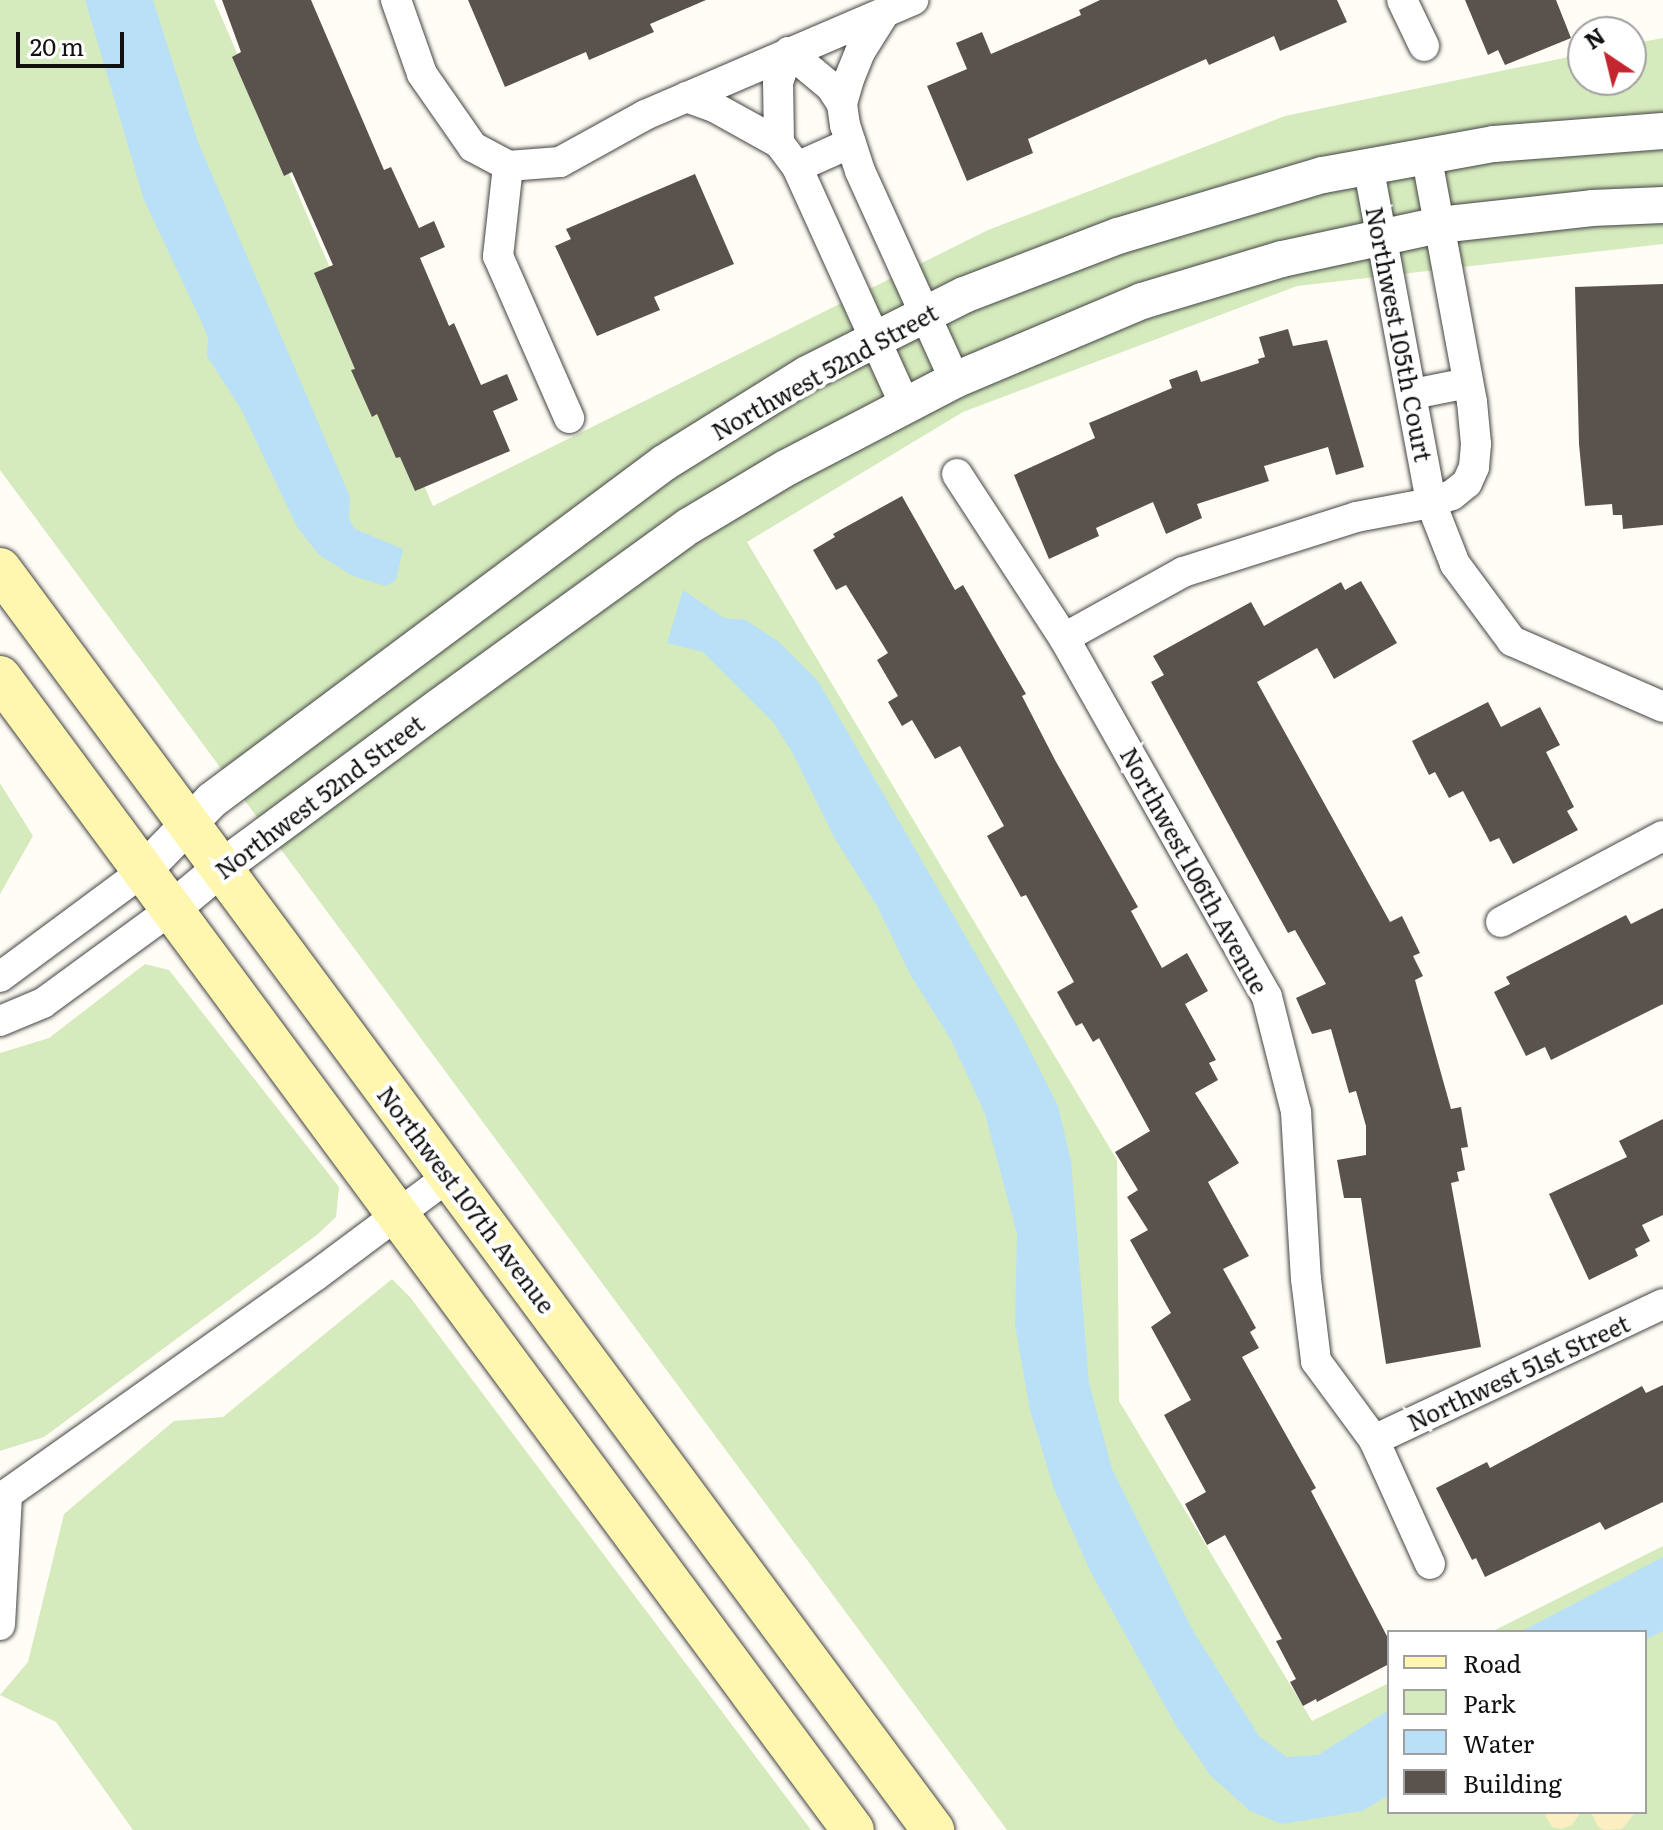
<!DOCTYPE html>
<style>
body{margin:0}
#map{position:relative;width:1663px;height:1830px;overflow:hidden;background:#fffdf5;font-family:Literata,serif}
div>[style]{position:absolute}
.green>*{inset:0;background:#d5ebbd}
.sand>*{inset:0;background:#fbeec1}
.water>*{inset:0;background:#b9e0f7}
.building>*{inset:0;background:#5a524d}
.roads{filter:drop-shadow(0 0 2px #444) drop-shadow(0 0 2px #444)}
.minor>*{height:30px;margin:-15px;padding:0 15px;transform-origin:15px;border-radius:15px;background:#fff}
.tertiary>*{height:36px;margin:-18px;padding:0 18px;transform-origin:18px;border-radius:18px;background:#fff}
.secondary>*{height:42px;margin:-21px;padding:0 21px;transform-origin:21px;border-radius:21px;background:#fff6b0}
span{translate:-50% -50%;white-space:nowrap;text-align:center;line-height:1.15;-webkit-text-stroke:8px #fff;paint-order:stroke}
.street-label{font-size:24px;color:#111}
.legend{position:absolute;left:1387px;top:1630px;width:260px;height:184px;box-sizing:border-box;background:#fff;border:2px solid #a0a0a0;margin:0;padding:10px 14px;list-style:none;font-size:24px;color:#111}
.legend li{display:flex;align-items:center;gap:16px;height:40px}
.legend b{width:40px;border:2px solid #a0a0a0}
.north{position:absolute;left:1567px;top:16px;width:80px;height:80px;box-sizing:border-box;background:#fff;border:2px solid #a0a0a0;border-radius:50%;rotate:325deg;font-size:22px;font-weight:700;line-height:32px;text-align:center;color:#111}
.north::after{content:'';display:block;margin:auto;width:28px;height:36px;background:#c4262e;clip-path:polygon(50% 0,100% 100%,50% 72%,0 100%)}
.scale{position:absolute;left:16px;top:32px;width:108px;height:36px;box-sizing:border-box;border:4px solid #111;border-top:0;padding-left:10px;font-size:24px;line-height:28px;white-space:nowrap;color:#111;-webkit-text-stroke:6px #fff;paint-order:stroke}
</style>
<div id="map">
<div class="green">
<i style="clip-path:polygon(0 0,214px 0,433px 506px,988px 230px,1285px 116px,1583px 54px,1583px 80px,1631px 80px,1631px 44px,1663px 38px,1663px 244px,1297px 286px,963px 412px,747px 542px,1117px 1160px,1119px 1401px,1312px 1721px,1389px 1683px,1389px 1812px,1645px 1812px,1645px 1632px,1491px 1632px,1663px 1546px,1663px 1830px,1007px 1830px,0 470px)"></i>
<i style="clip-path:polygon(0 783px,33px 836px,0 894px)"></i>
<i style="clip-path:polygon(145px 964px,169px 970px,339px 1187px,336px 1217px,318px 1234px,44px 1437px,0 1451px,0 1053px,49px 1038px)"></i>
<i style="clip-path:polygon(392px 1279px,410px 1297px,811px 1830px,133px 1830px,56px 1722px,0 1695px,28px 1662px,64px 1514px,174px 1421px,223px 1417px)"></i>
</div>
<div class="sand">
<i style="clip-path:polygon(1543px 1812px,1581px 1812px,1572px 1825px,1562px 1829px,1552px 1827px)"></i>
<i style="clip-path:polygon(1591px 1812px,1635px 1812px,1635px 1813px,1622px 1829px,1604px 1830px,1598px 1827px)"></i>
</div>
<div class="water">
<i style="clip-path:polygon(85px 0,153px 0,198px 142px,350px 497px,349px 518px,355px 529px,403px 549px,396px 580px,386px 586px,353px 576px,319px 555px,297px 527px,241px 409px,207px 356px,208px 338px,201px 321px,144px 200px)"></i>
<i style="clip-path:polygon(683px 590px,724px 618px,746px 620px,779px 642px,818px 681px,1018px 1027px,1058px 1106px,1071px 1161px,1089px 1383px,1112px 1469px,1192px 1629px,1259px 1736px,1287px 1757px,1318px 1755px,1389px 1710px,1389px 1795px,1362px 1811px,1282px 1824px,1250px 1811px,1210px 1775px,1175px 1724px,1090px 1571px,1054px 1489px,1030px 1410px,1015px 1325px,1017px 1234px,985px 1114px,951px 1040px,911px 976px,877px 906px,834px 837px,792px 752px,773px 722px,703px 652px,667px 643px)"></i>
<i style="clip-path:polygon(1663px 1557px,1663px 1631px,1645px 1640px,1645px 1632px,1520px 1632px)"></i>
</div>
<div class="building">
<i style="clip-path:polygon(222px 0,311px 0,384px 170px,391px 167px,419px 228px,434px 221px,445px 247px,420px 258px,449px 326px,454px 323px,481px 385px,507px 374px,518px 400px,493px 411px,510px 451px,415px 491px,400px 457px,396px 458px,377px 414px,372px 417px,351px 370px,355px 369px,314px 273px,333px 265px,292px 172px,284px 176px,232px 57px,241px 52px)"></i>
<i style="clip-path:polygon(468px 0,706px 0,650px 24px,654px 32px,589px 60px,586px 52px,505px 87px)"></i>
<i style="clip-path:polygon(1100px 0,1337px 0,1347px 22px,1280px 51px,1274px 36px,1209px 65px,1206px 59px,1028px 139px,1033px 153px,967px 181px,927px 86px,967px 69px,956px 43px,982px 32px,991px 54px,1081px 15px,1079px 10px)"></i>
<i style="clip-path:polygon(1465px 0,1556px 0,1571px 38px,1505px 65px,1498px 50px,1488px 55px)"></i>
<i style="clip-path:polygon(695px 174px,734px 264px,654px 297px,660px 310px,597px 336px,555px 246px,571px 239px,566px 229px)"></i>
<i style="clip-path:polygon(1663px 284px,1663px 525px,1623px 529px,1622px 515px,1613px 515px,1612px 504px,1585px 506px,1579px 444px,1575px 287px)"></i>
<i style="clip-path:polygon(1288px 329px,1293px 346px,1327px 340px,1364px 467px,1336px 475px,1328px 447px,1264px 466px,1269px 481px,1197px 504px,1202px 518px,1166px 534px,1153px 502px,1096px 528px,1099px 536px,1049px 559px,1014px 475px,1095px 438px,1089px 423px,1172px 388px,1169px 380px,1197px 370px,1201px 382px,1259px 363px,1258px 359px,1265px 357px,1259px 337px)"></i>
<i style="clip-path:polygon(902px 496px,955px 590px,963px 585px,1026px 694px,1022px 696px,1055px 760px,1138px 907px,1131px 911px,1162px 968px,1187px 953px,1208px 991px,1185px 1004px,1216px 1060px,1209px 1063px,1218px 1080px,1195px 1093px,1239px 1163px,1208px 1182px,1249px 1256px,1223px 1269px,1256px 1328px,1250px 1332px,1259px 1348px,1242px 1357px,1316px 1488px,1311px 1491px,1389px 1640px,1389px 1664px,1317px 1702px,1316px 1699px,1303px 1706px,1290px 1682px,1296px 1679px,1276px 1641px,1282px 1639px,1225px 1535px,1207px 1545px,1185px 1504px,1206px 1492px,1164px 1415px,1191px 1400px,1151px 1327px,1171px 1313px,1130px 1240px,1148px 1230px,1127px 1197px,1138px 1190px,1115px 1152px,1150px 1131px,1099px 1038px,1093px 1042px,1082px 1023px,1076px 1026px,1057px 992px,1074px 982px,1026px 895px,1021px 897px,987px 836px,1004px 826px,960px 746px,935px 759px,912px 720px,902px 726px,888px 702px,898px 696px,877px 660px,888px 653px,846px 585px,836px 590px,813px 550px,835px 537px,833px 534px)"></i>
<i style="clip-path:polygon(1361px 581px,1397px 643px,1334px 679px,1317px 648px,1257px 682px,1390px 922px,1402px 916px,1420px 953px,1413px 956px,1423px 976px,1415px 980px,1451px 1109px,1461px 1107px,1468px 1147px,1461px 1148px,1465px 1170px,1457px 1172px,1459px 1181px,1451px 1183px,1481px 1347px,1386px 1364px,1361px 1198px,1344px 1198px,1337px 1160px,1366px 1155px,1366px 1126px,1356px 1091px,1349px 1093px,1331px 1029px,1312px 1034px,1296px 998px,1326px 984px,1295px 930px,1288px 933px,1151px 682px,1164px 675px,1153px 656px,1251px 602px,1264px 626px,1341px 582px,1345px 590px)"></i>
<i style="clip-path:polygon(1488px 702px,1501px 727px,1540px 707px,1560px 745px,1546px 752px,1574px 807px,1567px 811px,1578px 830px,1513px 864px,1499px 838px,1490px 842px,1463px 791px,1449px 798px,1435px 772px,1429px 775px,1412px 741px)"></i>
<i style="clip-path:polygon(1663px 908px,1663px 1004px,1551px 1060px,1545px 1047px,1526px 1056px,1494px 992px,1510px 984px,1506px 977px,1626px 915px,1631px 924px)"></i>
<i style="clip-path:polygon(1663px 1119px,1663px 1215px,1642px 1225px,1650px 1241px,1635px 1249px,1638px 1256px,1589px 1280px,1549px 1194px,1627px 1157px,1619px 1141px)"></i>
<i style="clip-path:polygon(1663px 1385px,1663px 1502px,1605px 1530px,1600px 1522px,1485px 1577px,1476px 1558px,1472px 1560px,1436px 1488px,1487px 1462px,1490px 1468px,1642px 1386px,1646px 1393px)"></i>
</div>
<div class="roads">
<div class="minor">
<i style="left:396px;top:0;width:78px;rotate:70.6deg"></i>
<i style="left:422px;top:74px;width:89px;rotate:55.1deg"></i>
<i style="left:473px;top:147px;width:40px;rotate:28deg"></i>
<i style="left:508px;top:166px;width:52px;rotate:-4.4deg"></i>
<i style="left:560px;top:162px;width:97px;rotate:-28.9deg"></i>
<i style="left:645px;top:115px;width:292px;rotate:-23.2deg"></i>
<i style="left:1402px;top:0;width:51px;rotate:64.4deg"></i>
<i style="left:885px;top:12px;width:47px;rotate:122deg"></i>
<i style="left:860px;top:52px;width:29px;rotate:112deg"></i>
<i style="left:849px;top:79px;width:26px;rotate:106deg"></i>
<i style="left:842px;top:104px;width:21px;rotate:82deg"></i>
<i style="left:845px;top:125px;width:48px;rotate:71.9deg"></i>
<i style="left:860px;top:171px;width:230px;rotate:65.6deg"></i>
<i style="left:789px;top:52px;width:55px;rotate:39.8deg"></i>
<i style="left:831px;top:87px;width:20px;rotate:57deg"></i>
<i style="left:686px;top:97px;width:30px;rotate:20deg"></i>
<i style="left:714px;top:107px;width:74px;rotate:29deg"></i>
<i style="left:779px;top:143px;width:30px;rotate:53deg"></i>
<i style="left:797px;top:167px;width:261px;rotate:65.6deg"></i>
<i style="left:779px;top:143px;width:61px;rotate:-90.9deg"></i>
<i style="left:778px;top:82px;width:32px;rotate:-70deg"></i>
<i style="left:1368px;top:165px;width:344px;rotate:79.4deg"></i>
<i style="left:1431px;top:503px;width:66px;rotate:68.5deg"></i>
<i style="left:1455px;top:564px;width:96px;rotate:53.5deg"></i>
<i style="left:1512px;top:641px;width:165px;rotate:23.6deg"></i>
<i style="left:508px;top:166px;width:91px;rotate:96.3deg"></i>
<i style="left:498px;top:256px;width:177px;rotate:66.3deg"></i>
<i style="left:797px;top:167px;width:59px;rotate:-24deg"></i>
<i style="left:1413px;top:394px;width:56px;rotate:-11.3deg"></i>
<i style="left:957px;top:474px;width:196px;rotate:56.9deg"></i>
<i style="left:1064px;top:638px;width:412px;rotate:60.5deg"></i>
<i style="left:1267px;top:997px;width:119px;rotate:75.8deg"></i>
<i style="left:1296px;top:1112px;width:167px;rotate:86.6deg"></i>
<i style="left:1306px;top:1279px;width:83px;rotate:83deg"></i>
<i style="left:1316px;top:1361px;width:98px;rotate:53.7deg"></i>
<i style="left:1374px;top:1440px;width:136px;rotate:65.7deg"></i>
<i style="left:1064px;top:638px;width:136px;rotate:-29deg"></i>
<i style="left:1183px;top:572px;width:182px;rotate:-17.6deg"></i>
<i style="left:1356px;top:517px;width:76px;rotate:-10.6deg"></i>
<i style="left:1431px;top:503px;width:22px;rotate:-21deg"></i>
<i style="left:1452px;top:495px;width:19px;rotate:-39deg"></i>
<i style="left:1467px;top:483px;width:17px;rotate:-66deg"></i>
<i style="left:1474px;top:467px;width:23px;rotate:-85deg"></i>
<i style="left:1476px;top:444px;width:42px;rotate:-95.4deg"></i>
<i style="left:1472px;top:402px;width:251px;rotate:-100.5deg"></i>
<i style="left:1501px;top:922px;width:183px;rotate:-28deg"></i>
<i style="left:0;top:977px;width:178px;rotate:-36.5deg"></i>
<i style="left:0;top:1021px;width:47px;rotate:-22.7deg"></i>
<i style="left:43px;top:1003px;width:160px;rotate:-36.1deg"></i>
<i style="left:1374px;top:1440px;width:319px;rotate:-25.2deg"></i>
<i style="left:7px;top:1494px;width:377px;rotate:-35.3deg"></i>
<i style="left:315px;top:1276px;width:167px;rotate:-36.7deg"></i>
<i style="left:0;top:1625px;width:131px;rotate:-86.9deg"></i>
</div>
<div class="tertiary">
<i style="left:143px;top:871px;width:99px;rotate:-45.8deg"></i>
<i style="left:212px;top:800px;width:564px;rotate:-36.71deg"></i>
<i style="left:664px;top:463px;width:168px;rotate:-31.9deg"></i>
<i style="left:807px;top:374px;width:176px;rotate:-26.7deg"></i>
<i style="left:964px;top:295px;width:165px;rotate:-21deg"></i>
<i style="left:1118px;top:236px;width:214px;rotate:-16.6deg"></i>
<i style="left:1323px;top:175px;width:174px;rotate:-10.3deg"></i>
<i style="left:1494px;top:144px;width:169px;rotate:-4.4deg"></i>
<i style="left:172px;top:909px;width:64px;rotate:-39.9deg"></i>
<i style="left:221px;top:868px;width:272px;rotate:-36.5deg"></i>
<i style="left:440px;top:706px;width:307px;rotate:-35.9deg"></i>
<i style="left:689px;top:526px;width:113px;rotate:-30.9deg"></i>
<i style="left:786px;top:468px;width:191px;rotate:-27.5deg"></i>
<i style="left:955px;top:380px;width:203px;rotate:-22.9deg"></i>
<i style="left:1142px;top:301px;width:146px;rotate:-16.7deg"></i>
<i style="left:1282px;top:259px;width:161px;rotate:-12.2deg"></i>
<i style="left:1439px;top:225px;width:154px;rotate:-6.3deg"></i>
<i style="left:1592px;top:208px;width:71px;rotate:-2.4deg"></i>
</div>
<div class="secondary">
<i style="left:0;top:569px;width:1569px;rotate:53.5deg"></i>
<i style="left:0;top:677px;width:1434px;rotate:53.51deg"></i>
</div>
</div>
<div class="street-label">
<span style="left:1400px;top:334px;rotate:79deg">Northwest 105th Court</span>
<span style="left:824px;top:371px;rotate:-29deg">Northwest 52nd Street</span>
<span style="left:319px;top:796px;rotate:-37deg">Northwest 52nd Street</span>
<span style="left:1195px;top:870px;rotate:61deg">Northwest 106th Avenue</span>
<span style="left:467px;top:1199px;rotate:53deg">Northwest 107th Avenue</span>
<span style="left:1518px;top:1372px;rotate:-25deg">Northwest 51st Street</span>
</div>
<ul class="legend">
<li><b style="height:10px;background:#fff6b0"></b>Road</li>
<li><b style="height:22px;background:#d5ebbd"></b>Park</li>
<li><b style="height:22px;background:#b9e0f7"></b>Water</li>
<li><b style="height:22px;background:#5a524d"></b>Building</li>
</ul>
<div class="north">N</div>
<div class="scale">20 m</div>
</div>
